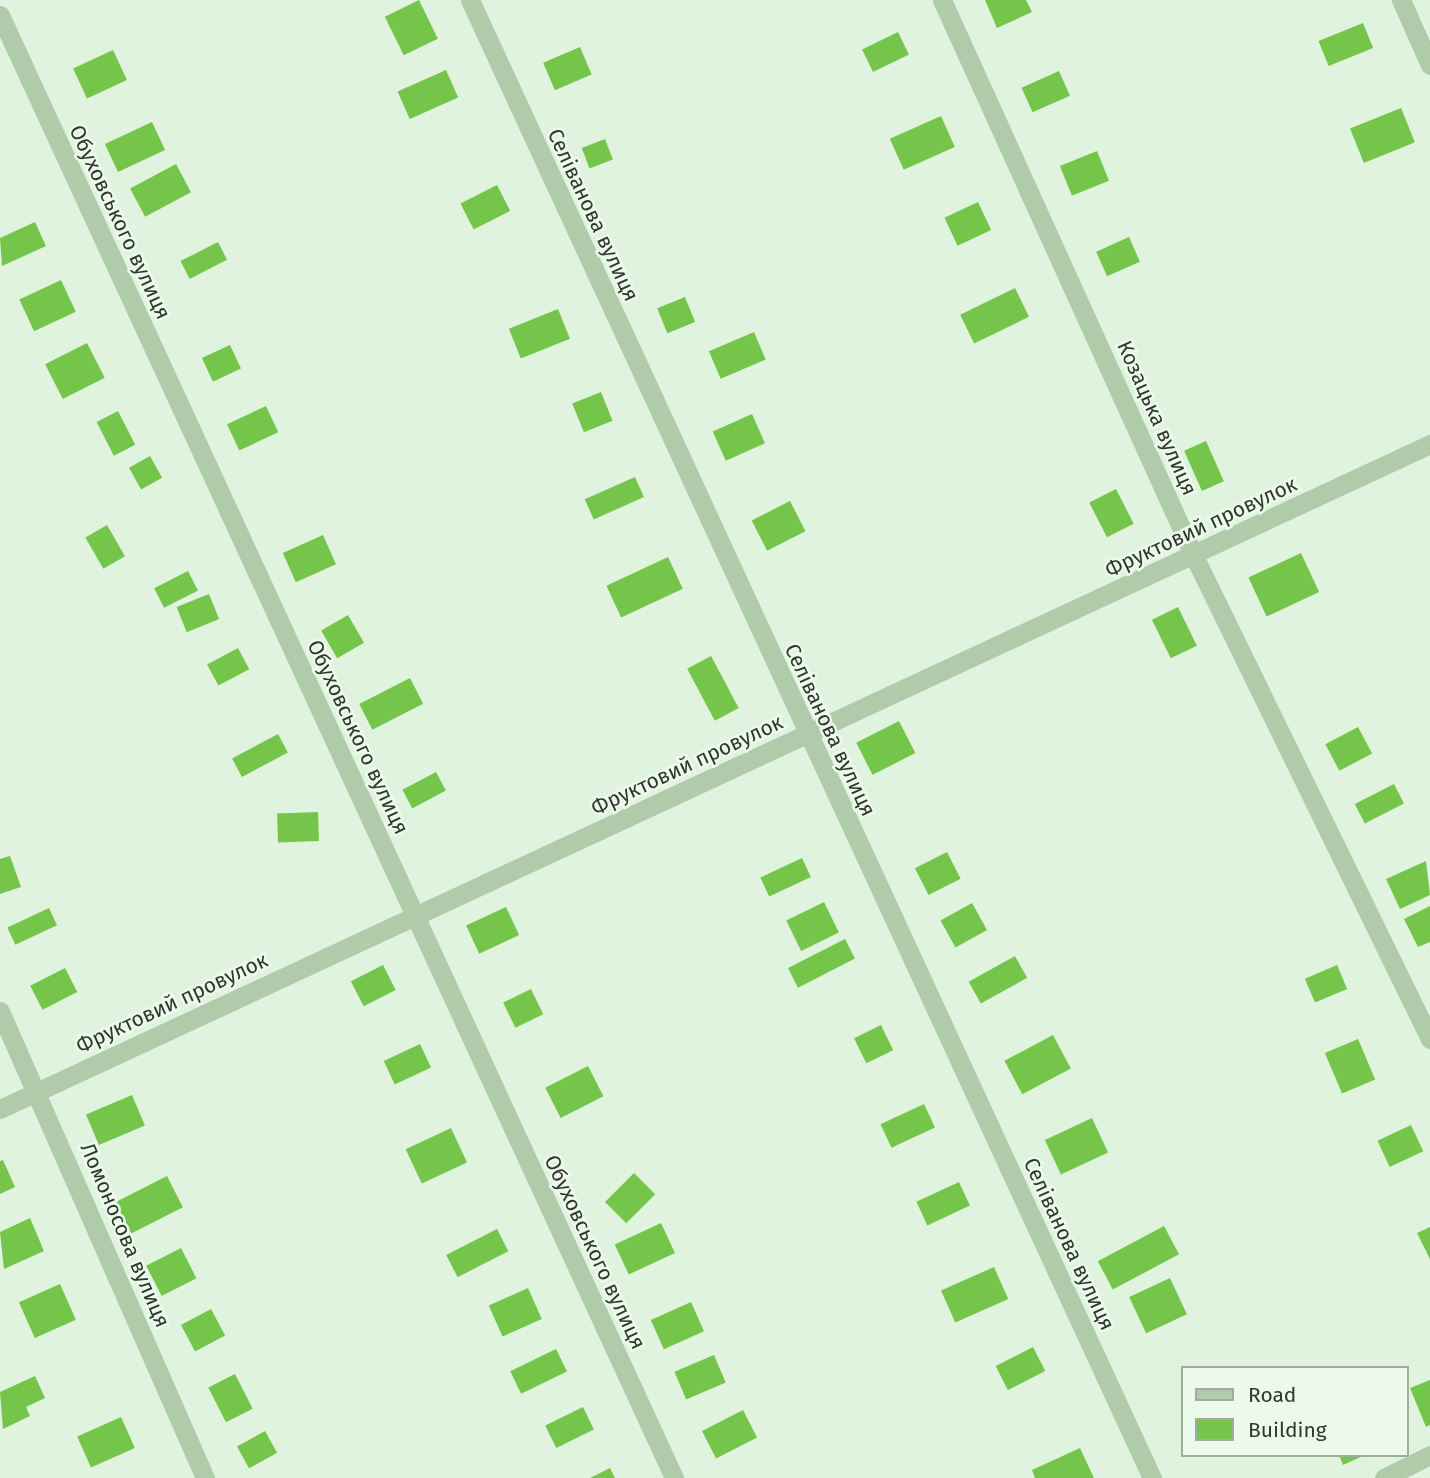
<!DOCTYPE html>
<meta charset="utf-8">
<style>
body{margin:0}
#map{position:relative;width:1430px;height:1478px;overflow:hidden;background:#e0f3df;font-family:"Fira Sans",sans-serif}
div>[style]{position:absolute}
.building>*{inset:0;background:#76c54b;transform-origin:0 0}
.minor>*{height:19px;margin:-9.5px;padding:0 9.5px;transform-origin:9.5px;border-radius:9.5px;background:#afcbaa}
span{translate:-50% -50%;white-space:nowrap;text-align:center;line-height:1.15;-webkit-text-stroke:5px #ecfaeb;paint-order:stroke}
.street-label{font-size:21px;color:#2e392a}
.legend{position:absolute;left:1181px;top:1366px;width:228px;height:91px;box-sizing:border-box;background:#ecfaeb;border:2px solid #a0ad9e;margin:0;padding:9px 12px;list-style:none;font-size:21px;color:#2e392a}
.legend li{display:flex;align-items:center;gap:14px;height:35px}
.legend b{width:35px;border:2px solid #a0ad9e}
</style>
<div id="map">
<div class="building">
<i style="left:419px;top:0;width:43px;height:38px;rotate:64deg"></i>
<i style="clip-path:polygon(985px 0,1026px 0,1032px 12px,997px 28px)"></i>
<i style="left:1363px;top:23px;width:27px;height:48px;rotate:68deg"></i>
<i style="left:898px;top:32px;width:25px;height:40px;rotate:64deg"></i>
<i style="left:580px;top:47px;width:30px;height:40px;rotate:67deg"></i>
<i style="left:113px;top:50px;width:33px;height:44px;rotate:65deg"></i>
<i style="left:446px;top:70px;width:30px;height:53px;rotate:66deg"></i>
<i style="left:1059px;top:71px;width:27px;height:41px;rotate:66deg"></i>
<i style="left:1401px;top:108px;width:37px;height:55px;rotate:68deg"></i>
<i style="left:941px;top:116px;width:34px;height:56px;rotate:66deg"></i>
<i style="left:152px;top:122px;width:31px;height:52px;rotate:65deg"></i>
<i style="left:605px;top:139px;width:22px;height:25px;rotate:69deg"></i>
<i style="left:1097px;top:151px;width:32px;height:40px;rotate:68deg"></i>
<i style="left:176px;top:164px;width:32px;height:52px;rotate:62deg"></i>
<i style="left:497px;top:185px;width:29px;height:41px;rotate:63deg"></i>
<i style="left:978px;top:202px;width:31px;height:37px;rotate:65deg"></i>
<i style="clip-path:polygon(35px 222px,46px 246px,2px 266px,0 238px)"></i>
<i style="left:1129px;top:237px;width:27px;height:36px;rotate:66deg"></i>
<i style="left:218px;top:242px;width:20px;height:42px;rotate:63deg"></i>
<i style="left:61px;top:280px;width:35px;height:46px;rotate:65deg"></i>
<i style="left:1015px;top:288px;width:32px;height:61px;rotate:64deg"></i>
<i style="left:685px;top:297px;width:27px;height:30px;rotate:68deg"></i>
<i style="left:558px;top:309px;width:32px;height:53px;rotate:68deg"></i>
<i style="left:754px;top:332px;width:30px;height:49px;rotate:67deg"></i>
<i style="left:87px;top:343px;width:39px;height:47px;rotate:63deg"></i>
<i style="left:230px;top:345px;width:26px;height:31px;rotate:65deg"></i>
<i style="left:601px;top:392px;width:31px;height:31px;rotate:68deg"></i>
<i style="left:266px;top:406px;width:29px;height:43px;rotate:65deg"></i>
<i style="left:118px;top:411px;width:38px;height:24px;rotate:63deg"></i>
<i style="left:752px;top:414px;width:32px;height:43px;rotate:66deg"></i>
<i style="left:1206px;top:441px;width:44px;height:24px;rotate:66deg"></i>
<i style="left:150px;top:456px;width:25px;height:24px;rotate:61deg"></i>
<i style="left:635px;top:477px;width:22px;height:55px;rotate:66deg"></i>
<i style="left:1116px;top:489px;width:39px;height:30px;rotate:63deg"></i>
<i style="left:790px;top:501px;width:34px;height:43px;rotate:63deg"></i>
<i style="left:107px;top:525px;width:36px;height:25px;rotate:60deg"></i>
<i style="left:323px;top:535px;width:32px;height:44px;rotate:66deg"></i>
<i style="left:1301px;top:553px;width:43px;height:58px;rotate:65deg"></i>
<i style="left:668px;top:557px;width:35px;height:68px;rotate:65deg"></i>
<i style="left:188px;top:571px;width:22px;height:38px;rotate:63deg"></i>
<i style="left:209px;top:594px;width:27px;height:35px;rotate:68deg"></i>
<i style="left:1178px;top:607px;width:43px;height:29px;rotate:64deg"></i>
<i style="left:348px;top:615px;width:32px;height:31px;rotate:60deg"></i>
<i style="left:238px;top:648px;width:24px;height:35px;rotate:62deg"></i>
<i style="left:711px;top:656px;width:59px;height:27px;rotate:62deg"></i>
<i style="left:410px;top:678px;width:29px;height:57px;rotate:63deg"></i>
<i style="left:899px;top:721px;width:36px;height:48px;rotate:63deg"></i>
<i style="left:1358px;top:727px;width:30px;height:37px;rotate:62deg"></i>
<i style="left:278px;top:734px;width:21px;height:52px;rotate:62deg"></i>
<i style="left:436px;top:772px;width:21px;height:38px;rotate:62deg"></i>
<i style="left:1394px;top:784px;width:22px;height:44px;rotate:63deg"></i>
<i style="left:318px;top:812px;width:29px;height:41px;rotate:88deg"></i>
<i style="left:947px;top:852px;width:30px;height:36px;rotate:63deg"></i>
<i style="clip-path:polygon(10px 856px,21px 887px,0 894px,0 859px)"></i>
<i style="left:802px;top:858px;width:21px;height:46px;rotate:65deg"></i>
<i style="clip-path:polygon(1426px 861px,1430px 895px,1400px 909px,1386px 879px)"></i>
<i style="left:824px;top:902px;width:34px;height:42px;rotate:64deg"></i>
<i style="left:972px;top:903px;width:31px;height:36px;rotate:61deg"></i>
<i style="clip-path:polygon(1430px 906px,1430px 942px,1418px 947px,1404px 919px)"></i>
<i style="left:506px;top:907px;width:31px;height:44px;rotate:65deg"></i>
<i style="left:49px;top:908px;width:19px;height:46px;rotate:65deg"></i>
<i style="left:845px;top:939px;width:22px;height:64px;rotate:63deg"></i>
<i style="left:1015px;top:956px;width:25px;height:53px;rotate:61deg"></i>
<i style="left:383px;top:965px;width:28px;height:36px;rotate:63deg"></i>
<i style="left:1337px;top:965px;width:26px;height:35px;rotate:67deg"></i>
<i style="left:65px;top:968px;width:27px;height:39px;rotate:63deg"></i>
<i style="left:531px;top:989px;width:28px;height:31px;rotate:64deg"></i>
<i style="left:881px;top:1025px;width:28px;height:30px;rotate:64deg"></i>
<i style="left:1053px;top:1035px;width:38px;height:55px;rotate:62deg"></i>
<i style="left:1358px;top:1039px;width:44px;height:36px;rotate:67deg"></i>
<i style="left:420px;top:1044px;width:26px;height:40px;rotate:65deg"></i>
<i style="left:588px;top:1066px;width:34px;height:48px;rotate:63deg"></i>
<i style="left:132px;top:1095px;width:33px;height:50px;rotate:67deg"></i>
<i style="left:924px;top:1104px;width:26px;height:48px;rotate:65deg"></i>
<i style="left:1092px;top:1118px;width:38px;height:52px;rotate:65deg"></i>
<i style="left:1411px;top:1125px;width:29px;height:37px;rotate:65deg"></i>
<i style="left:451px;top:1128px;width:38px;height:50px;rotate:65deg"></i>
<i style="clip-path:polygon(3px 1160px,15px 1187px,0 1194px,0 1161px)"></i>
<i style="left:634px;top:1173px;width:30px;height:41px;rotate:45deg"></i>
<i style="left:167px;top:1176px;width:35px;height:58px;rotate:63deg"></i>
<i style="left:959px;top:1182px;width:26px;height:47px;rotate:65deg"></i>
<i style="clip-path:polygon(30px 1218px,44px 1251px,4px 1269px,0 1232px)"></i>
<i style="left:661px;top:1223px;width:33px;height:51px;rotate:65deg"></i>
<i style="left:1164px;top:1226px;width:32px;height:75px;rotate:62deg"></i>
<i style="clip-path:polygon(1430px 1227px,1430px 1259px,1417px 1233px)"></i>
<i style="left:497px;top:1229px;width:25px;height:57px;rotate:63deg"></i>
<i style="left:181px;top:1248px;width:34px;height:39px;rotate:63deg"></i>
<i style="left:994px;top:1267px;width:35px;height:58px;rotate:66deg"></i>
<i style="left:1170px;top:1278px;width:40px;height:45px;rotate:65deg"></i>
<i style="left:60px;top:1284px;width:39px;height:45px;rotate:66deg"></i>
<i style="left:528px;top:1288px;width:34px;height:43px;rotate:66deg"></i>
<i style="left:691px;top:1302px;width:32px;height:44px;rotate:66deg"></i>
<i style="left:211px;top:1309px;width:30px;height:34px;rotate:62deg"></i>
<i style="left:1033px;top:1347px;width:27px;height:42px;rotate:63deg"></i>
<i style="left:556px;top:1349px;width:25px;height:51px;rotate:64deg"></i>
<i style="left:714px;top:1355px;width:30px;height:43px;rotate:67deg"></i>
<i style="left:235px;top:1374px;width:39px;height:30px;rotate:63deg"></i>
<i style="clip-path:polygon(35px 1376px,45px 1398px,26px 1407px,30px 1416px,3px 1429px,0 1392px)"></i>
<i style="clip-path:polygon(1430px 1380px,1430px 1425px,1426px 1427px,1410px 1388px)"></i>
<i style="left:583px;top:1407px;width:25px;height:42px;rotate:64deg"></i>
<i style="left:743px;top:1410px;width:31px;height:46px;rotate:63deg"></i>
<i style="left:121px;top:1417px;width:34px;height:48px;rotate:66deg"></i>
<i style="left:265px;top:1431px;width:25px;height:32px;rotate:61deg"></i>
<i style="clip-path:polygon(1080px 1448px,1094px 1478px,1035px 1478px,1032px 1470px)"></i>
<i style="clip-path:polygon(1339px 1455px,1365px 1455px,1343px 1465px)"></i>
<i style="clip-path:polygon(610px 1468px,615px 1478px,590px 1478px)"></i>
</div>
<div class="minor">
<i style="left:470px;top:0;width:1628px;rotate:65.23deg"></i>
<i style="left:942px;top:0;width:610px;rotate:65.62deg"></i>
<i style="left:1194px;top:556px;width:538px;rotate:63.96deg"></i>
<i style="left:1401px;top:0;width:71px;rotate:66deg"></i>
<i style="left:0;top:15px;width:1611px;rotate:65.26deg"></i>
<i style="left:0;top:1011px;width:510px;rotate:66.3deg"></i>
<i style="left:0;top:1109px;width:1577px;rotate:-24.94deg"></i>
<i style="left:1384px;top:1478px;width:51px;rotate:-26.6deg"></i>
</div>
<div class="street-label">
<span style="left:593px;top:215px;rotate:65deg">Селіванова вулиця</span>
<span style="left:120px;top:222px;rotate:65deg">Обуховського вулиця</span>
<span style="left:1157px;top:418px;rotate:66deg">Козацька вулиця</span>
<span style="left:1201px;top:527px;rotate:-25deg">Фруктовий провулок</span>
<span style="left:830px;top:730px;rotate:65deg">Селіванова вулиця</span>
<span style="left:358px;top:737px;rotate:65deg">Обуховського вулиця</span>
<span style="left:687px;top:765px;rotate:-25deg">Фруктовий провулок</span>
<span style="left:172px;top:1003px;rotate:-25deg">Фруктовий провулок</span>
<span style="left:125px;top:1235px;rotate:67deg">Ломоносова вулиця</span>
<span style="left:1069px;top:1244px;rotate:65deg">Селіванова вулиця</span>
<span style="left:595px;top:1252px;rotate:65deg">Обуховського вулиця</span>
</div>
<ul class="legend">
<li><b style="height:9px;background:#afcbaa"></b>Road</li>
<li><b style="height:19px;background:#76c54b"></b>Building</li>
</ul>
</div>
